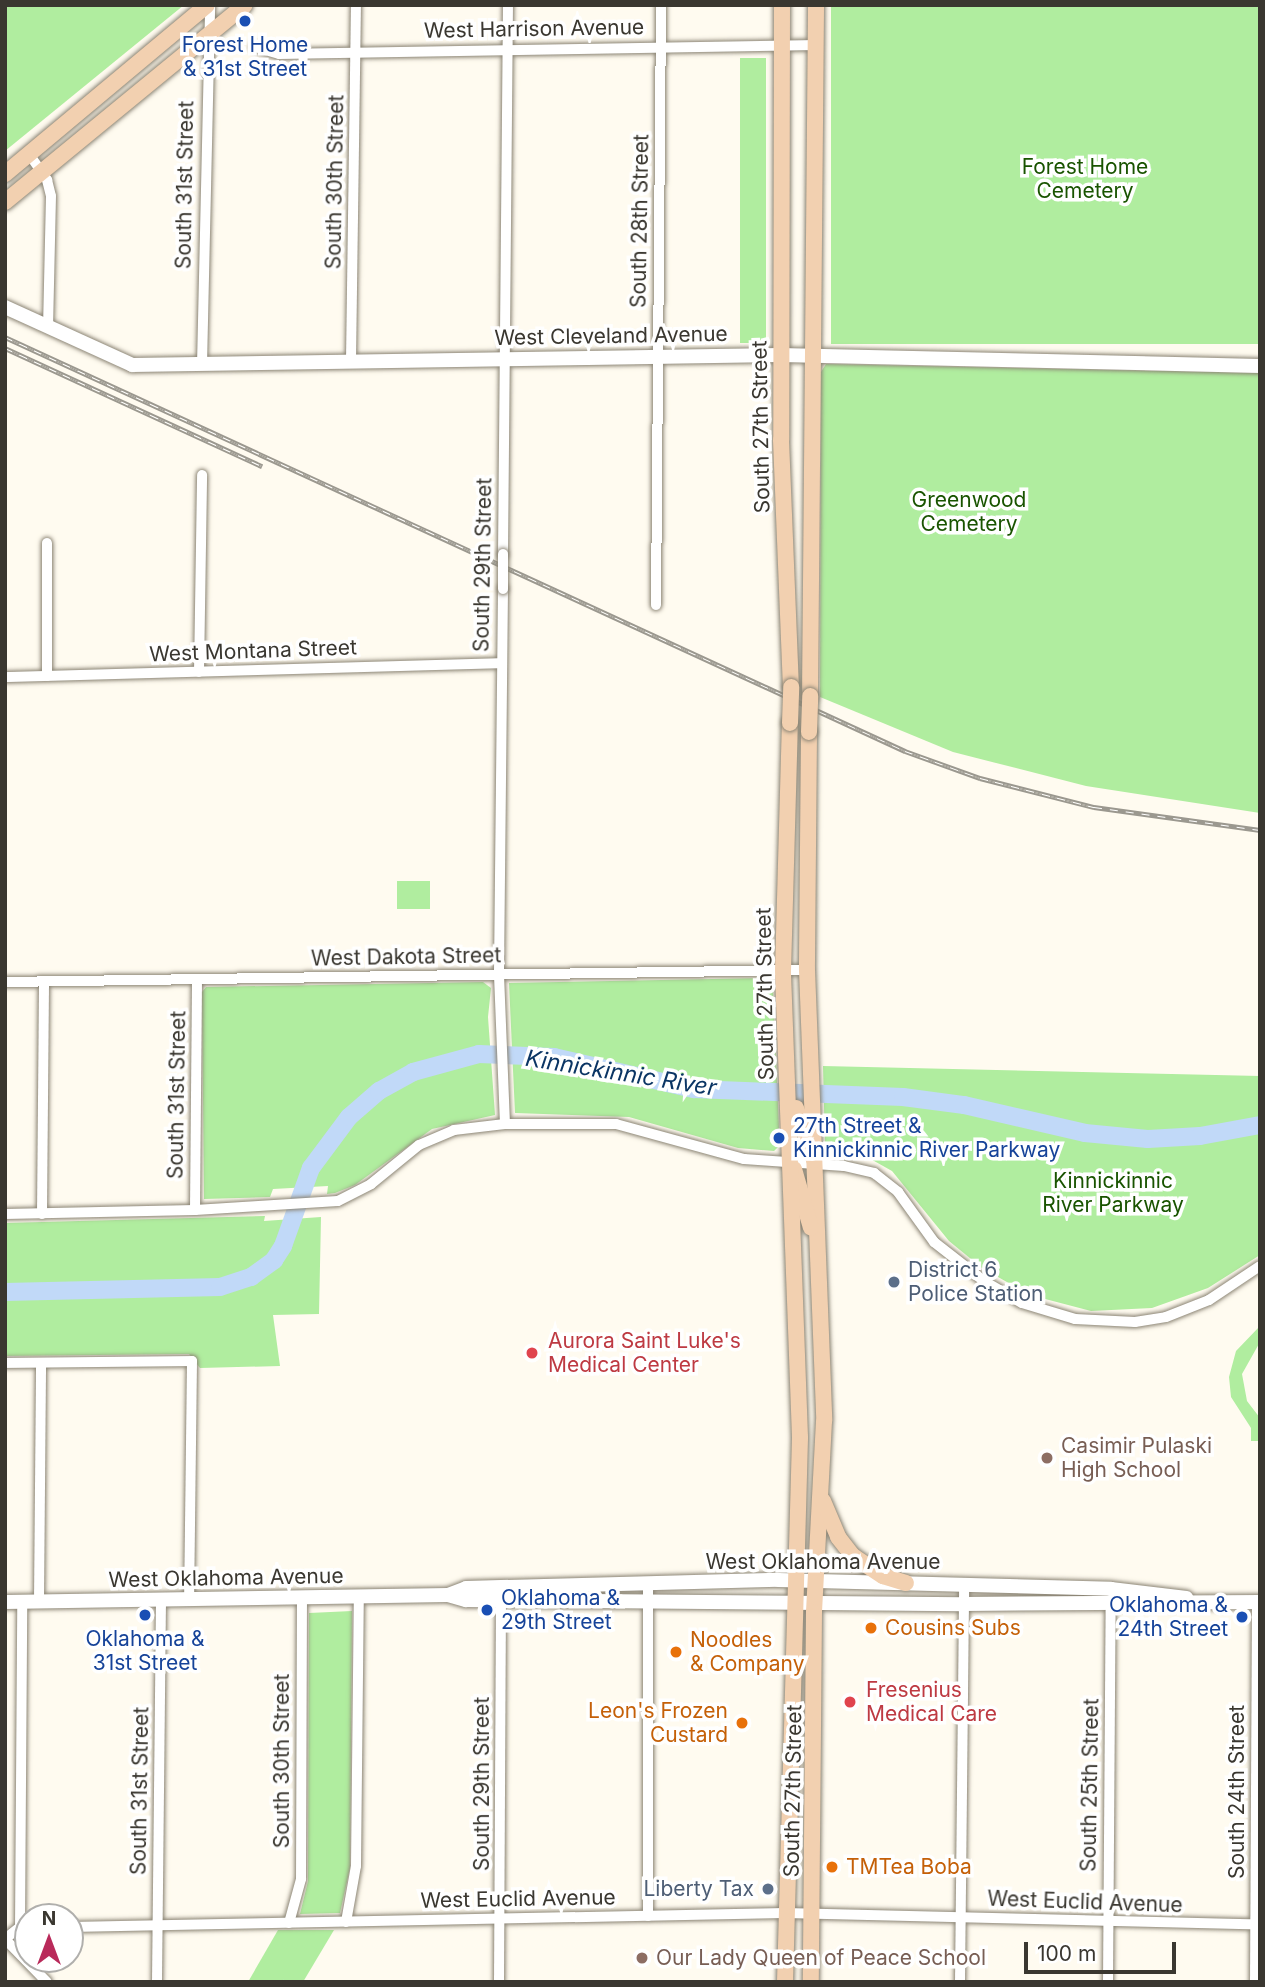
<!DOCTYPE html>
<style>
body{margin:0}
#map{position:relative;width:1265px;height:1987px;overflow:hidden;background:#fffbf0;font-family:Inter,sans-serif}
div>[style]{position:absolute}
.green>*{inset:0;background:#b0ed9f;transform-origin:0 0}
.stream>*{height:2.5px;margin:-1.25px;padding:0 1.25px;transform-origin:1.25px;border-radius:1.25px;background:#c1d9f8}
.river>*{height:18px;margin:-9px;padding:0 9px;transform-origin:9px;border-radius:9px;background:#c1d9f8}
.roads{filter:drop-shadow(0 0 2px #8c8575) drop-shadow(0 0 2px #8c8575)}
.street>*{height:10px;margin:-5px;padding:0 5px;transform-origin:5px;border-radius:5px;background:#fff}
.secondary>*{height:14px;margin:-7px;padding:0 7px;transform-origin:7px;border-radius:7px;background:#fff}
.primary>*{height:16px;margin:-8px;padding:0 8px;transform-origin:8px;border-radius:8px;background:#f2d0b0}
.rail>*{height:5px;margin-top:-2.5px;transform-origin:0;background:repeating-linear-gradient(90deg,#fff 0 8px,#9b988f 0 16px);box-sizing:border-box;border-block:2px solid #9b988f}
.bridges{filter:drop-shadow(0 0 2px #8c8575) drop-shadow(0 0 2px #8c8575)}
.street-bridge>*{height:10px;margin:-5px;padding:0 5px;transform-origin:5px;border-radius:5px;background:#fff}
.primary-bridge>*{height:16px;margin:-8px;padding:0 8px;transform-origin:8px;border-radius:8px;background:#f2d0b0}
.dots>*{width:19px;height:19px;translate:-50% -50%;box-sizing:border-box;border:4px solid #fff;border-radius:50%}
span{translate:-50% -50%;white-space:nowrap;text-align:center;line-height:1.15;-webkit-text-stroke:7px #fff;paint-order:stroke}
.street-label{font-size:21px;color:#3a3730}
.transit-label{font-size:21px;color:#164399}
.left{translate:0 -50%;text-align:left}
.right{translate:-100% -50%;text-align:right}
.park-label{font-size:21px;color:#195400}
.service-label{font-size:21px;color:#4e5e75}
.health-label{font-size:21px;color:#be3a42}
.education-label{font-size:21px;color:#785e54}
.food-label{font-size:21px;color:#c56008}
.water-label{font-size:23px;color:#0b3564;font-style:italic}
.frame{position:absolute;inset:0;border:7px solid #3a3730;pointer-events:none}
.north{position:absolute;left:14px;top:1903px;width:70px;height:70px;box-sizing:border-box;background:#fff;border:2px solid #b0afac;border-radius:50%;rotate:0deg;font-size:19px;font-weight:700;line-height:28px;text-align:center;color:#3a3730}
.north::after{content:'';display:block;margin:auto;width:24px;height:32px;background:#b92a5a;clip-path:polygon(50% 0,100% 100%,50% 72%,0 100%)}
.scale{position:absolute;left:1024px;top:1942px;width:152px;height:32px;box-sizing:border-box;border:4px solid #3a3730;border-top:0;padding-left:9px;font-size:21px;line-height:24px;white-space:nowrap;color:#3a3730;-webkit-text-stroke:5px #fff;paint-order:stroke}
</style>
<div id="map">
<div class="green">
<i style="clip-path:polygon(5px 5px,184px 5px,5px 151px)"></i>
<i style="left:831px;top:5px;width:429px;height:339px"></i>
<i style="left:740px;top:58px;width:26px;height:285px"></i>
<i style="clip-path:polygon(826px 364px,1260px 373px,1260px 813px,1086px 786px,953px 752px,820px 697px,821px 372px)"></i>
<i style="left:397px;top:881px;width:33px;height:28px"></i>
<i style="clip-path:polygon(766px 978px,773px 989px,779px 1128px,779px 1146px,774px 1151px,738px 1148px,629px 1117px,515px 1113px,509px 983px)"></i>
<i style="clip-path:polygon(483px 982px,491px 988px,488px 1017px,495px 1115px,432px 1129px,355px 1185px,335px 1193px,327px 1194px,328px 1186px,273px 1189px,270px 1197px,204px 1199px,202px 992px,206px 987px)"></i>
<i style="clip-path:polygon(823px 1066px,1260px 1076px,1260px 1255px,1208px 1288px,1152px 1308px,1091px 1311px,1030px 1295px,982px 1268px,949px 1241px,892px 1171px,867px 1157px,825px 1146px)"></i>
<i style="clip-path:polygon(265px 1216px,264px 1221px,321px 1217px,319px 1314px,273px 1315px,280px 1366px,200px 1368px,189px 1354px,5px 1356px,5px 1223px)"></i>
<i style="clip-path:polygon(1260px 1326px,1260px 1342px,1242px 1374px,1247px 1401px,1260px 1418px,1260px 1441px,1251px 1441px,1251px 1428px,1231px 1397px,1229px 1377px,1236px 1351px)"></i>
<i style="clip-path:polygon(352px 1611px,350px 1868px,340px 1913px,300px 1914px,308px 1881px,309px 1613px)"></i>
<i style="clip-path:polygon(278px 1930px,334px 1930px,303px 1982px,248px 1982px)"></i>
</div>
<div class="stream">
<i style="left:282px;top:1982px;width:1px;rotate:-45deg"></i>
</div>
<div class="river">
<i style="left:5px;top:1292px;width:215px;rotate:-1.3deg"></i>
<i style="left:220px;top:1287px;width:33px;rotate:-18deg"></i>
<i style="left:251px;top:1277px;width:29px;rotate:-36deg"></i>
<i style="left:274px;top:1260px;width:17px;rotate:-57deg"></i>
<i style="left:283px;top:1246px;width:83px;rotate:-70.3deg"></i>
<i style="left:311px;top:1168px;width:64px;rotate:-53.3deg"></i>
<i style="left:349px;top:1117px;width:40px;rotate:-41deg"></i>
<i style="left:379px;top:1091px;width:39px;rotate:-29deg"></i>
<i style="left:413px;top:1072px;width:68px;rotate:-15.3deg"></i>
<i style="left:479px;top:1054px;width:75px;rotate:2.3deg"></i>
<i style="left:554px;top:1057px;width:144px;rotate:12.9deg"></i>
<i style="left:694px;top:1089px;width:209px;rotate:2.2deg"></i>
<i style="left:903px;top:1097px;width:62px;rotate:7.5deg"></i>
<i style="left:964px;top:1105px;width:124px;rotate:13deg"></i>
<i style="left:1085px;top:1133px;width:63px;rotate:5.4deg"></i>
<i style="left:1148px;top:1139px;width:52px;rotate:-3.3deg"></i>
<i style="left:1200px;top:1136px;width:61px;rotate:-10.4deg"></i>
</div>
<div class="roads">
<div class="street">
<i style="left:255px;top:47px;width:25px;rotate:16deg"></i>
<i style="left:279px;top:54px;width:538px;rotate:-0.96deg"></i>
<i style="left:29px;top:154px;width:32px;rotate:55deg"></i>
<i style="left:47px;top:180px;width:16px;rotate:76deg"></i>
<i style="left:51px;top:196px;width:130px;rotate:91.3deg"></i>
<i style="left:351px;top:360px;width:355px;rotate:-89.2deg"></i>
<i style="left:202px;top:365px;width:360px;rotate:-88.7deg"></i>
<i style="left:503px;top:554px;width:549px;rotate:-89.48deg"></i>
<i style="left:503px;top:589px;width:386px;rotate:90.6deg"></i>
<i style="left:499px;top:975px;width:149px;rotate:87.7deg"></i>
<i style="left:656px;top:605px;width:600px;rotate:-89.52deg"></i>
<i style="left:199px;top:672px;width:197px;rotate:-89.1deg"></i>
<i style="left:47px;top:676px;width:133px;rotate:-90deg"></i>
<i style="left:5px;top:677px;width:497px;rotate:-1.6deg"></i>
<i style="left:5px;top:982px;width:802px;rotate:-0.86deg"></i>
<i style="left:195px;top:1210px;width:230px;rotate:-89.5deg"></i>
<i style="left:5px;top:1214px;width:190px;rotate:-1.2deg"></i>
<i style="left:195px;top:1210px;width:143px;rotate:-3.6deg"></i>
<i style="left:338px;top:1201px;width:37px;rotate:-27deg"></i>
<i style="left:371px;top:1184px;width:62px;rotate:-39.1deg"></i>
<i style="left:419px;top:1145px;width:38px;rotate:-23deg"></i>
<i style="left:454px;top:1130px;width:51px;rotate:-6.7deg"></i>
<i style="left:505px;top:1124px;width:111px"></i>
<i style="left:616px;top:1124px;width:133px;rotate:15.3deg"></i>
<i style="left:744px;top:1159px;width:100px;rotate:4deg"></i>
<i style="left:844px;top:1166px;width:31px;rotate:13deg"></i>
<i style="left:874px;top:1173px;width:31px;rotate:38deg"></i>
<i style="left:898px;top:1192px;width:62px;rotate:54.2deg"></i>
<i style="left:934px;top:1242px;width:63px;rotate:38deg"></i>
<i style="left:984px;top:1281px;width:44px;rotate:30.1deg"></i>
<i style="left:1022px;top:1303px;width:55px;rotate:16.8deg"></i>
<i style="left:1075px;top:1319px;width:60px;rotate:2.9deg"></i>
<i style="left:1135px;top:1322px;width:31px;rotate:-9deg"></i>
<i style="left:1166px;top:1317px;width:46px;rotate:-21.6deg"></i>
<i style="left:1209px;top:1300px;width:61px;rotate:-33.7deg"></i>
<i style="left:42px;top:1214px;width:233px;rotate:-89.5deg"></i>
<i style="left:5px;top:1363px;width:187px;rotate:-0.6deg"></i>
<i style="left:192px;top:1361px;width:239px;rotate:90.7deg"></i>
<i style="left:648px;top:1583px;width:333px;rotate:90deg"></i>
<i style="left:39px;top:1601px;width:238px;rotate:-89.5deg"></i>
<i style="left:346px;top:1922px;width:57px;rotate:-79.9deg"></i>
<i style="left:356px;top:1866px;width:269px;rotate:-89.4deg"></i>
<i style="left:289px;top:1923px;width:46px;rotate:-74.7deg"></i>
<i style="left:301px;top:1879px;width:281px;rotate:-89.8deg"></i>
<i style="left:70px;top:1927px;width:715px;rotate:-1.12deg"></i>
<i style="left:785px;top:1913px;width:475px;rotate:1.4deg"></i>
<i style="left:5px;top:1939px;width:19px;rotate:-39deg"></i>
<i style="left:20px;top:1927px;width:325px;rotate:-89.6deg"></i>
<i style="left:5px;top:1939px;width:60px;rotate:45.7deg"></i>
<i style="left:157px;top:1982px;width:382px;rotate:-89.4deg"></i>
<i style="left:499px;top:1982px;width:387px;rotate:-89.7deg"></i>
<i style="left:960px;top:1982px;width:398px;rotate:-89.4deg"></i>
<i style="left:1108px;top:1982px;width:382px;rotate:-89.6deg"></i>
<i style="left:1255px;top:1982px;width:380px;rotate:-89.7deg"></i>
</div>
<div class="secondary">
<i style="left:5px;top:307px;width:140px;rotate:24.5deg"></i>
<i style="left:132px;top:365px;width:648px;rotate:-0.88deg"></i>
<i style="left:780px;top:355px;width:480px;rotate:1.3deg"></i>
<i style="left:448px;top:1595px;width:19px;rotate:-21deg"></i>
<i style="left:466px;top:1588px;width:312px;rotate:-1.5deg"></i>
<i style="left:778px;top:1580px;width:333px;rotate:1.5deg"></i>
<i style="left:1111px;top:1589px;width:76px;rotate:6.8deg"></i>
<i style="left:5px;top:1602px;width:443px;rotate:-0.9deg"></i>
<i style="left:448px;top:1595px;width:19px;rotate:16deg"></i>
<i style="left:466px;top:1600px;width:497px;rotate:0.5deg"></i>
<i style="left:963px;top:1604px;width:297px;rotate:-0.4deg"></i>
</div>
<div class="primary">
<i style="left:782px;top:5px;width:435px;rotate:90.1deg"></i>
<i style="left:781px;top:440px;width:247px;rotate:87.7deg"></i>
<i style="left:5px;top:174px;width:263px;rotate:-39.9deg"></i>
<i style="left:5px;top:202px;width:310px;rotate:-39.4deg"></i>
<i style="left:810px;top:696px;width:691px;rotate:-89.5deg"></i>
<i style="left:809px;top:732px;width:238px;rotate:90.5deg"></i>
<i style="left:807px;top:970px;width:451px;rotate:87.8deg"></i>
<i style="left:824px;top:1421px;width:191px;rotate:93deg"></i>
<i style="left:814px;top:1612px;width:370px;rotate:90.5deg"></i>
<i style="left:796px;top:1108px;width:55px;rotate:70.9deg"></i>
<i style="left:794px;top:1169px;width:61px;rotate:73.9deg"></i>
<i style="left:823px;top:1501px;width:39px;rotate:67deg"></i>
<i style="left:838px;top:1537px;width:24px;rotate:52deg"></i>
<i style="left:853px;top:1556px;width:36px;rotate:34deg"></i>
<i style="left:883px;top:1576px;width:24px;rotate:17deg"></i>
<i style="left:785px;top:1982px;width:545px;rotate:-88.42deg"></i>
<i style="left:800px;top:1437px;width:466px;rotate:-92.1deg"></i>
<i style="left:783px;top:971px;width:248px;rotate:-88.4deg"></i>
</div>
</div>
<div class="rail">
<i style="left:5px;top:337px;width:991px;rotate:24.7deg"></i>
<i style="left:905px;top:751px;width:80px;rotate:19.8deg"></i>
<i style="left:980px;top:778px;width:118px;rotate:14.3deg"></i>
<i style="left:1094px;top:807px;width:168px;rotate:7.9deg"></i>
<i style="left:5px;top:348px;width:283px;rotate:24.7deg"></i>
</div>
<div class="bridges">
<div class="street-bridge">
<i style="left:503px;top:554px;width:35px;rotate:90deg"></i>
</div>
<div class="primary-bridge">
<i style="left:790px;top:723px;width:36px;rotate:-88deg"></i>
<i style="left:809px;top:732px;width:36px;rotate:-88deg"></i>
</div>
</div>
<div class="dots">
<i style="left:245px;top:21px;background:#1a4fb4"></i>
<i style="left:779px;top:1138px;background:#1a4fb4"></i>
<i style="left:894px;top:1282px;background:#5c6f8a"></i>
<i style="left:532px;top:1353px;background:#e0444e"></i>
<i style="left:1047px;top:1458px;background:#8d6e63"></i>
<i style="left:487px;top:1610px;background:#1a4fb4"></i>
<i style="left:145px;top:1615px;background:#1a4fb4"></i>
<i style="left:1242px;top:1617px;background:#1a4fb4"></i>
<i style="left:871px;top:1628px;background:#e8710a"></i>
<i style="left:676px;top:1652px;background:#e8710a"></i>
<i style="left:850px;top:1702px;background:#e0444e"></i>
<i style="left:742px;top:1723px;background:#e8710a"></i>
<i style="left:832px;top:1867px;background:#e8710a"></i>
<i style="left:768px;top:1889px;background:#5c6f8a"></i>
<i style="left:642px;top:1958px;background:#8d6e63"></i>
</div>
<div class="street-label">
<span style="left:534px;top:29px;rotate:-1deg">West Harrison Avenue</span>
<span style="left:335px;top:182px;rotate:-89deg">South 30th Street</span>
<span style="left:185px;top:185px;rotate:-89deg">South 31st Street</span>
<span style="left:640px;top:221px;rotate:-89deg">South 28th Street</span>
<span style="left:611px;top:336px;rotate:-1deg">West Cleveland Avenue</span>
<span style="left:761px;top:427px;rotate:-91deg">South 27th Street</span>
<span style="left:483px;top:565px;rotate:-89deg">South 29th Street</span>
<span style="left:253px;top:651px;rotate:-2deg">West Montana Street</span>
<span style="left:406px;top:957px;rotate:-1deg">West Dakota Street</span>
<span style="left:765px;top:994px;rotate:-91deg">South 27th Street</span>
<span style="left:177px;top:1095px;rotate:-89deg">South 31st Street</span>
<span style="left:823px;top:1562px">West Oklahoma Avenue</span>
<span style="left:226px;top:1578px;rotate:-1deg">West Oklahoma Avenue</span>
<span style="left:282px;top:1761px;rotate:-90deg">South 30th Street</span>
<span style="left:482px;top:1784px;rotate:-90deg">South 29th Street</span>
<span style="left:1090px;top:1785px;rotate:-89deg">South 25th Street</span>
<span style="left:140px;top:1791px;rotate:-89deg">South 31st Street</span>
<span style="left:793px;top:1791px;rotate:-89deg">South 27th Street</span>
<span style="left:1237px;top:1792px;rotate:-90deg">South 24th Street</span>
<span style="left:518px;top:1899px;rotate:-1deg">West Euclid Avenue</span>
<span style="left:1085px;top:1902px;rotate:2deg">West Euclid Avenue</span>
</div>
<div class="transit-label">
<span style="left:245px;top:57px">Forest Home<br>&amp; 31st Street</span>
<span class="left" style="left:793px;top:1138px">27th Street &amp;<br>Kinnickinnic River Parkway</span>
<span class="left" style="left:501px;top:1610px">Oklahoma &amp;<br>29th Street</span>
<span class="right" style="left:1228px;top:1617px">Oklahoma &amp;<br>24th Street</span>
<span style="left:145px;top:1651px">Oklahoma &amp;<br>31st Street</span>
</div>
<div class="park-label">
<span style="left:1085px;top:179px">Forest Home<br>Cemetery</span>
<span style="left:969px;top:512px">Greenwood<br>Cemetery</span>
<span style="left:1113px;top:1193px">Kinnickinnic<br>River Parkway</span>
</div>
<div class="service-label">
<span class="left" style="left:908px;top:1282px">District 6<br>Police Station</span>
<span class="right" style="left:754px;top:1889px">Liberty Tax</span>
</div>
<div class="health-label">
<span class="left" style="left:548px;top:1353px">Aurora Saint Luke's<br>Medical Center</span>
<span class="left" style="left:866px;top:1702px">Fresenius<br>Medical Care</span>
</div>
<div class="education-label">
<span class="left" style="left:1061px;top:1458px">Casimir Pulaski<br>High School</span>
<span class="left" style="left:656px;top:1958px">Our Lady Queen of Peace School</span>
</div>
<div class="food-label">
<span class="left" style="left:885px;top:1628px">Cousins Subs</span>
<span class="left" style="left:690px;top:1652px">Noodles<br>&amp; Company</span>
<span class="right" style="left:728px;top:1723px">Leon's Frozen<br>Custard</span>
<span class="left" style="left:846px;top:1867px">TMTea Boba</span>
</div>
<div class="water-label">
<span style="left:621px;top:1073px;rotate:9deg">Kinnickinnic River</span>
</div>
<div class="frame"></div>
<div class="north">N</div>
<div class="scale">100 m</div>
</div>
